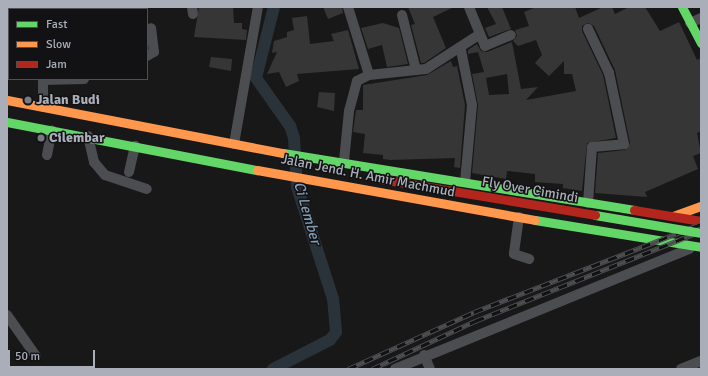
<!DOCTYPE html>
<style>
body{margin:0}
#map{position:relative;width:708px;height:376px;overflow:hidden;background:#181818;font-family:Signika,sans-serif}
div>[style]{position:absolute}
.canal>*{height:12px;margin:-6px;padding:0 6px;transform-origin:6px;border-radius:6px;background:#2b333a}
.building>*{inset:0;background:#363637}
.street>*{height:10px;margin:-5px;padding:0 5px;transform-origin:5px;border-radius:5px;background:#4c4d51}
.fast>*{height:9px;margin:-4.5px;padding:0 4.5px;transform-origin:4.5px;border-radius:4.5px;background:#63d668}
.slow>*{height:9px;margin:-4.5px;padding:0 4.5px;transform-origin:4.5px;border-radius:4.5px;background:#ff974d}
.jam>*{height:9px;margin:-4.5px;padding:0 4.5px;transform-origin:4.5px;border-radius:4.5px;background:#b3261e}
.rail>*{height:4.5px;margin-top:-2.25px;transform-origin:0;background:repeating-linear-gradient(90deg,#121214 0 9px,#4c4d50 0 18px);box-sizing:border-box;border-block:1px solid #4c4d50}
.fast-bridge>*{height:9px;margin:-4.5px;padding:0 4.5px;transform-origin:4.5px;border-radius:4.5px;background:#63d668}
.jam-bridge>*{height:9px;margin:-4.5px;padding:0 4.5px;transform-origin:4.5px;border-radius:4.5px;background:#b3261e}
.dots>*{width:11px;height:11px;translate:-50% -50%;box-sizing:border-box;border:2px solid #121214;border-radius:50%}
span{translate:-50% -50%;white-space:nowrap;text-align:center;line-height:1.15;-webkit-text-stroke:3px #121214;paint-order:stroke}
.poi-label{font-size:14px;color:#a9aeb9;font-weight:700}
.left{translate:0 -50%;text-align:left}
.street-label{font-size:14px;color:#a9aeb9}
.water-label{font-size:15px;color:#819bb3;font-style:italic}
.frame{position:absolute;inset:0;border:8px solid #a9aeb9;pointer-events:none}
.legend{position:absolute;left:8px;top:8px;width:140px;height:72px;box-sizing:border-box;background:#121214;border:1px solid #4e5056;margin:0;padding:5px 7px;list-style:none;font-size:12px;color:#a9aeb9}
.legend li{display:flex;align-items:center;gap:8px;height:20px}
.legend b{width:20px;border:1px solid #4e5056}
.scale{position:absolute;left:8px;top:350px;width:87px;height:18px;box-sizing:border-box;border:2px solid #a9aeb9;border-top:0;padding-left:5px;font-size:12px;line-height:14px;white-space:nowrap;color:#a9aeb9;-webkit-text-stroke:3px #121214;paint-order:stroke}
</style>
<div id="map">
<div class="canal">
<i style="left:273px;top:369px;width:64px;rotate:-27deg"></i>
<i style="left:330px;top:340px;width:10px;rotate:-53deg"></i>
<i style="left:336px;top:332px;width:33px;rotate:-95deg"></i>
<i style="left:333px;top:299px;width:118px;rotate:-107.8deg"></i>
<i style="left:297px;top:187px;width:49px;rotate:-93.5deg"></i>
<i style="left:294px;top:138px;width:13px;rotate:-108deg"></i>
<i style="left:290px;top:126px;width:59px;rotate:-125.3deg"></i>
<i style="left:256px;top:78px;width:73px;rotate:-75.8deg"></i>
</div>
<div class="building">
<i style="clip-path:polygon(199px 7px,233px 7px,234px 23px,242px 23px,242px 29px,247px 30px,246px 40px,194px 37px)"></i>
<i style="clip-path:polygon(323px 7px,342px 7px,343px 13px,328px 19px)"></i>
<i style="clip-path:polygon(408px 7px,454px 7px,433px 17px,446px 48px,424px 63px,421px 63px,411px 25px,415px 24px)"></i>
<i style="clip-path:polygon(487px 7px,502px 7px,511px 29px,489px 37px,485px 28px,496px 24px)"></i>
<i style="clip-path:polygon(evenodd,536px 7px,575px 7px,579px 18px,603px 7px,612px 7px,615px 14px,629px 7px,645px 7px,660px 31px,679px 22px,697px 60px,701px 58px,701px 131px,697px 133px,701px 153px,693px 156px,698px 169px,645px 192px,647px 197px,595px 193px,598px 153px,625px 150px,630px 143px,615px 70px,594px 26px,588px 23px,582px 26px,582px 31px,603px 75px,616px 138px,587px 143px,582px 191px,563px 188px,563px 184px,535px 182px,535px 174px,507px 171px,506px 179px,472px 173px,478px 105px,472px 74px,484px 72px,478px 52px,468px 54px,468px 50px,477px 44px,481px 51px,487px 52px,512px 42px,521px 89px,538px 87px,526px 100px,576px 91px,572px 74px,564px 74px,564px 61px,549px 76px,535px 63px,542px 55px,536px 40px,518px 46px,513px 41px,517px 36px,515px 30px,529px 26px,524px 12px,536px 7px,507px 74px,509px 94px,489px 95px,486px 78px,507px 74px)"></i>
<i style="clip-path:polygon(307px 16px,310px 44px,334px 41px,331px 34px,348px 30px,359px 69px,297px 74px,299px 81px,286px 87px,279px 72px,267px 74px,277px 52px,272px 53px,274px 41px,287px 37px,287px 32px,294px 30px,292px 18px)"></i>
<i style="clip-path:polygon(383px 23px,399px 28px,408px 64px,387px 67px,382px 45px,368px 49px,361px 28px)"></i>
<i style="clip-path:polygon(211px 57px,232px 59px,231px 71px,209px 67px)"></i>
<i style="clip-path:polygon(451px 61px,453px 67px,457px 66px,465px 105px,460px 168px,454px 167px,455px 158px,390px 160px,383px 159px,383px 155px,363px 153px,365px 134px,353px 132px,356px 110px,363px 110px,363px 85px,427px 75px)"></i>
<i style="clip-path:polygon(319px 92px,335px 93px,334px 111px,317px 107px)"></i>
</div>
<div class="street">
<i style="left:18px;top:7px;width:2px;rotate:63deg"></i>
<i style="left:192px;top:7px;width:7px;rotate:82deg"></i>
<i style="left:348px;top:7px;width:71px;rotate:72.8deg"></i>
<i style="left:469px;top:7px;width:42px;rotate:67.7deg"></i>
<i style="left:485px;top:46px;width:28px;rotate:-23deg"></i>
<i style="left:402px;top:15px;width:57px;rotate:75.7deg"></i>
<i style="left:690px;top:23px;width:12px;rotate:-24deg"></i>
<i style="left:461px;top:50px;width:56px;rotate:78.7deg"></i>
<i style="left:472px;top:105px;width:77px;rotate:95.2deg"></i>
<i style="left:147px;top:56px;width:8px;rotate:-30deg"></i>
<i style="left:154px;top:52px;width:24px;rotate:-97deg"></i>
<i style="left:43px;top:79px;width:28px;rotate:90deg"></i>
<i style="left:43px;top:80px;width:41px;rotate:-1.4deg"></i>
<i style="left:88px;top:136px;width:27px;rotate:77deg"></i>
<i style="left:94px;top:162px;width:17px;rotate:50deg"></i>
<i style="left:105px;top:175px;width:44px;rotate:18.4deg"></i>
<i style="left:234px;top:144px;width:139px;rotate:-80.1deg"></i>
<i style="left:47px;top:155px;width:25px;rotate:-79deg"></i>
<i style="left:344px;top:161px;width:50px;rotate:-84.3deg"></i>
<i style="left:349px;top:111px;width:31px;rotate:-75deg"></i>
<i style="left:357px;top:81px;width:13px;rotate:-27deg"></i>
<i style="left:369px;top:75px;width:57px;rotate:-6deg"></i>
<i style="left:426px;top:69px;width:64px;rotate:-32.9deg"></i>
<i style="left:129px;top:172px;width:27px;rotate:-77deg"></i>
<i style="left:588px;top:203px;width:56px;rotate:-85.9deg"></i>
<i style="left:592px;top:147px;width:32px;rotate:-5deg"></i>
<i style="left:624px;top:144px;width:73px;rotate:-101.9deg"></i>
<i style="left:609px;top:73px;width:49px;rotate:-115.5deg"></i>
<i style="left:519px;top:217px;width:37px;rotate:98deg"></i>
<i style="left:514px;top:254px;width:16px;rotate:18deg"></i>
<i style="left:7px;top:315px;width:50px;rotate:54.7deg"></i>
<i style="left:424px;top:355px;width:15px;rotate:67deg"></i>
<i style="left:395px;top:369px;width:318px;rotate:-22.2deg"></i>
<i style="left:681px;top:369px;width:22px;rotate:-22deg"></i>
</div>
<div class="fast">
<i style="left:682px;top:7px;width:41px;rotate:62.2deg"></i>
<i style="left:7px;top:122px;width:255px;rotate:10.9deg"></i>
<i style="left:283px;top:153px;width:356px;rotate:9.2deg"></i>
<i style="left:535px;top:220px;width:168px;rotate:9.2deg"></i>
</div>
<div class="slow">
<i style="left:7px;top:100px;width:281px;rotate:10.9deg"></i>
<i style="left:257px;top:170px;width:282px;rotate:10.2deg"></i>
<i style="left:673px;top:216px;width:30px;rotate:-20deg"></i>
</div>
<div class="jam">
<i style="left:634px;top:210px;width:68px;rotate:9.3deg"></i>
</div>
<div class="rail">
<i style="left:348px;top:369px;width:138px;rotate:-24.3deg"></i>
<i style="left:474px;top:312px;width:243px;rotate:-21.2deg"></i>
<i style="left:372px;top:369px;width:114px;rotate:-25deg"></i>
<i style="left:475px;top:321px;width:243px;rotate:-21.7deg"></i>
</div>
<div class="fast-bridge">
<i style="left:595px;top:215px;width:108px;rotate:9.6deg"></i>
</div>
<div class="jam-bridge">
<i style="left:381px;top:179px;width:217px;rotate:9.5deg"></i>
</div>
<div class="dots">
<i style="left:28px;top:100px;background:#767a81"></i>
<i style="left:41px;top:138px;background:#767a81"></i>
</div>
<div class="poi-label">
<span class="left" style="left:36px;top:100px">Jalan Budi</span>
<span class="left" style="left:49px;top:138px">Cilembar</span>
</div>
<div class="street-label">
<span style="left:368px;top:176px;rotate:11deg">Jalan Jend. H. Amir Machmud</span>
<span style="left:530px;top:190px;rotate:10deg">Fly Over Cimindi</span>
</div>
<div class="water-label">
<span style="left:307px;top:213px;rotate:74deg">Ci Lember</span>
</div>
<div class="frame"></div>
<ul class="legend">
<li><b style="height:5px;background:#63d668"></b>Fast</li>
<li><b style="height:5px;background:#ff974d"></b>Slow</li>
<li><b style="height:5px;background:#b3261e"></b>Jam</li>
</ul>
<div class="scale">50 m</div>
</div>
